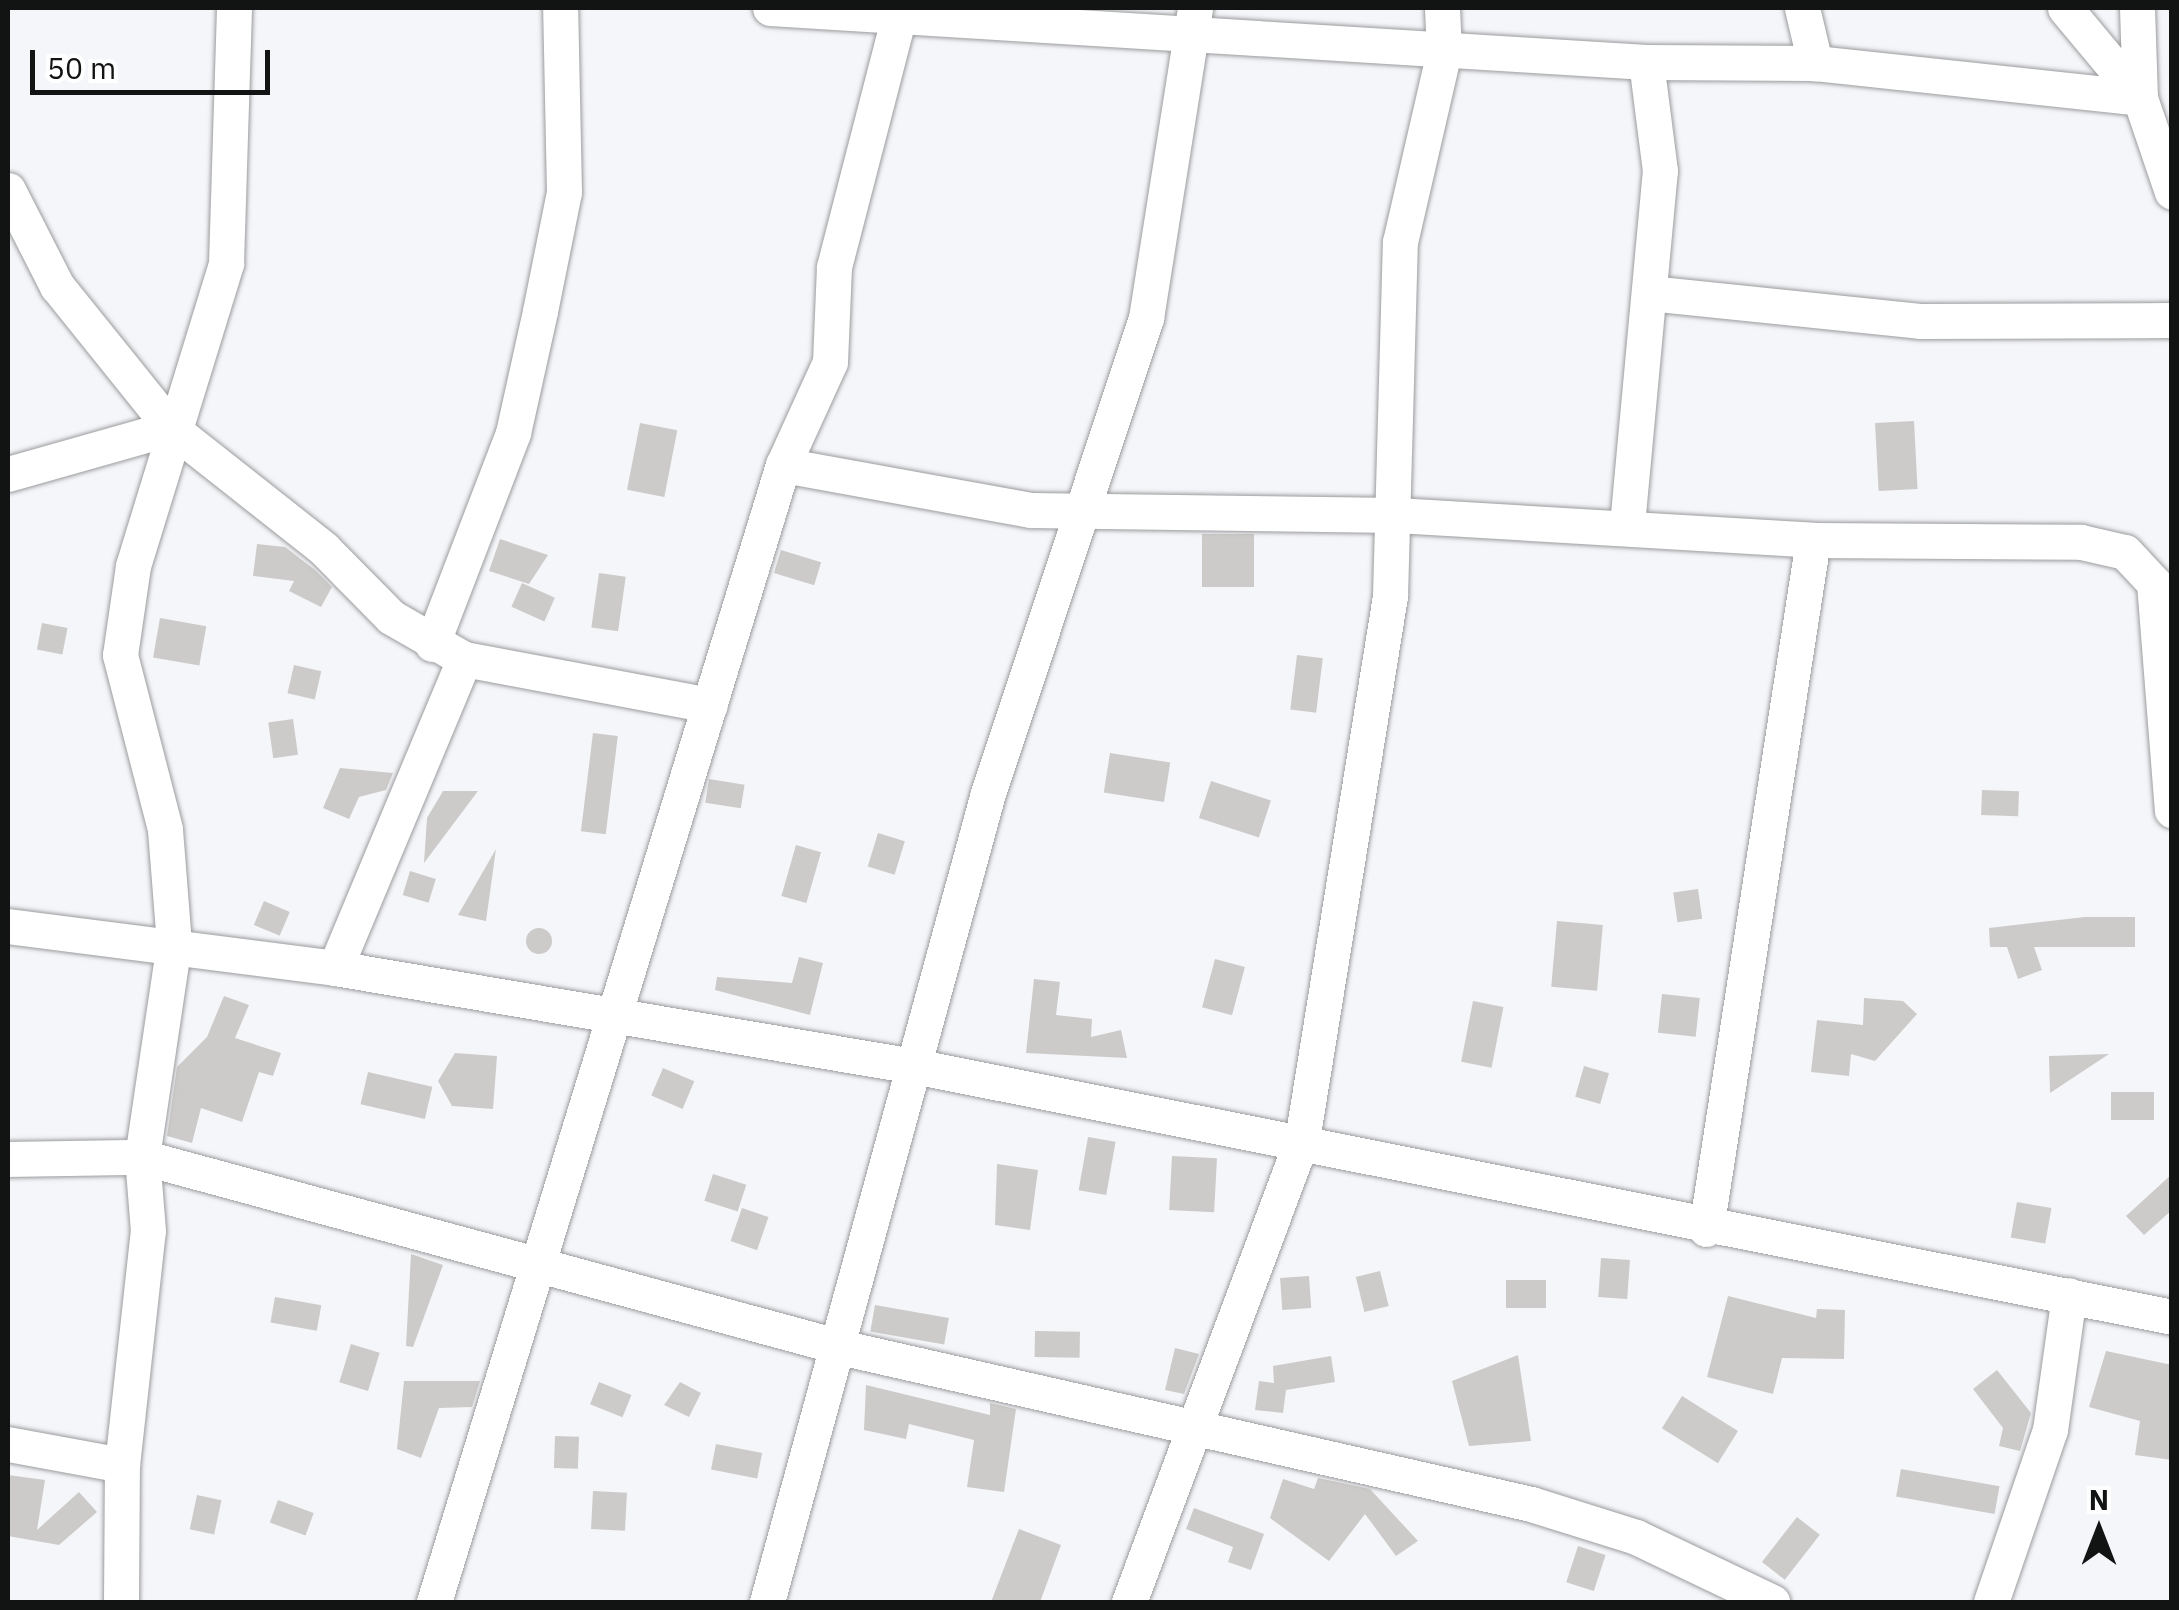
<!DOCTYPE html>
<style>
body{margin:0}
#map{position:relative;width:2179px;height:1610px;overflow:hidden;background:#f5f6f9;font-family:"IBM Plex Sans",sans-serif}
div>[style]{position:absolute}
.building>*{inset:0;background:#cdcbc9;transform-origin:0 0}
.round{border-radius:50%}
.roads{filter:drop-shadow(0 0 2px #9b9c9e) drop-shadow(0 0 2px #9b9c9e)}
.minor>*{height:35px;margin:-17.5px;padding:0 17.5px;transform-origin:17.5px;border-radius:17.5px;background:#fff}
span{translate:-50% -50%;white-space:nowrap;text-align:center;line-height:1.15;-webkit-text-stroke:8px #fff;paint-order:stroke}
.frame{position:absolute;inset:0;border:10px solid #121313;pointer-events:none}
.north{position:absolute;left:2049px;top:1480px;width:100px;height:100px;-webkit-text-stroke:8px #fff;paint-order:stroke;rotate:0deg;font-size:28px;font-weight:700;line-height:40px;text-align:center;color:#121313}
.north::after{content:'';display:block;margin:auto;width:35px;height:45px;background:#121313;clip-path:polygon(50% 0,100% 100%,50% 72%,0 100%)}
.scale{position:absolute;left:30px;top:50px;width:240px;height:45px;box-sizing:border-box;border:5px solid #121313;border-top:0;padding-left:12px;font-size:30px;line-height:35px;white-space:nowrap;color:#121313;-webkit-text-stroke:8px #fff;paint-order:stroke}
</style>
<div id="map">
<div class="building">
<i style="left:1914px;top:421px;width:68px;height:39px;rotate:87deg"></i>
<i style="left:640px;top:423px;width:38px;height:68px;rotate:11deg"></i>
<i style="left:1202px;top:534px;width:52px;height:53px"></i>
<i style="clip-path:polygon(500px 539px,548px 555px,529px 584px,489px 571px)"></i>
<i style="clip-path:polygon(257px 544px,285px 547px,315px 570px,332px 587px,321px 607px,289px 591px,294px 581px,253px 576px)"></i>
<i style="left:781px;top:550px;width:42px;height:24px;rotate:17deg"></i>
<i style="left:599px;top:573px;width:27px;height:55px;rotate:8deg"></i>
<i style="left:522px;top:583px;width:36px;height:26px;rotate:24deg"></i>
<i style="left:160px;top:618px;width:47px;height:40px;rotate:10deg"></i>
<i style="left:42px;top:623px;width:26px;height:27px;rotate:11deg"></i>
<i style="left:1297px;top:655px;width:26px;height:55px;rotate:7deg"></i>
<i style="left:294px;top:665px;width:28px;height:29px;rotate:13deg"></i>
<i style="left:293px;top:719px;width:36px;height:25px;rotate:82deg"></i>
<i style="left:593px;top:733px;width:25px;height:99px;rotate:7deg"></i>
<i style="left:1110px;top:753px;width:61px;height:40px;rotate:9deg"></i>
<i style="clip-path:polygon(340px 768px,393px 773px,386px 790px,359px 797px,349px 819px,323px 808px)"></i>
<i style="left:709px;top:779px;width:36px;height:24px;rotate:9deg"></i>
<i style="left:1211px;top:781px;width:63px;height:39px;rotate:18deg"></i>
<i style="left:1982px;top:790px;width:37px;height:25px;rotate:2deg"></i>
<i style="clip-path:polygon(443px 791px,478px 791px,424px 863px,427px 818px)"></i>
<i style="left:878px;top:833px;width:28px;height:35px;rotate:17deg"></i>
<i style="left:796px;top:845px;width:26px;height:53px;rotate:16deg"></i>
<i style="clip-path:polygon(496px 849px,486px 921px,458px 915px)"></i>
<i style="left:410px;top:871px;width:27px;height:25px;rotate:17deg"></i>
<i style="left:1698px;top:889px;width:30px;height:25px;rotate:82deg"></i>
<i style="left:264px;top:901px;width:28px;height:26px;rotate:23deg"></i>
<i style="clip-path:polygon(2085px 917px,2135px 917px,2135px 947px,2034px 947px,2042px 970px,2018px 979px,2007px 947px,1990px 947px,1989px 928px)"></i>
<i style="left:1557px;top:921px;width:46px;height:66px;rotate:5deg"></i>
<i class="round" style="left:526px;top:928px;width:26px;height:26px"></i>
<i style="clip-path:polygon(799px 957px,823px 963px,810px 1015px,715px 990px,717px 977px,792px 983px)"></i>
<i style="left:1215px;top:959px;width:31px;height:50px;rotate:15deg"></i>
<i style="clip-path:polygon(1034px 979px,1060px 982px,1056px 1015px,1092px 1019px,1091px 1037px,1121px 1030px,1127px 1058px,1026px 1053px)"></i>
<i style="left:1662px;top:994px;width:38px;height:39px;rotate:6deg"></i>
<i style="clip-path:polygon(224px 996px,249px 1005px,235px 1038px,281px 1053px,273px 1076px,259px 1072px,242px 1122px,201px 1108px,192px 1143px,167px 1136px,177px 1067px,207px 1037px)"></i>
<i style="clip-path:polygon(1864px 998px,1903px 1001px,1917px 1014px,1875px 1061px,1851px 1054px,1849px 1076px,1811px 1072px,1817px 1020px,1863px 1025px)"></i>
<i style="left:1473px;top:1001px;width:31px;height:62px;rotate:11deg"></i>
<i style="clip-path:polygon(455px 1053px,497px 1056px,493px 1109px,452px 1106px,438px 1081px)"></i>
<i style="clip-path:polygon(2109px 1054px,2050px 1093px,2049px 1056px)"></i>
<i style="left:1584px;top:1066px;width:26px;height:32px;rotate:16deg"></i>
<i style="left:663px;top:1068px;width:34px;height:30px;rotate:23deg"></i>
<i style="left:368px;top:1072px;width:66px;height:33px;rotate:13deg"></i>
<i style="left:2111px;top:1092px;width:43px;height:28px"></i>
<i style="left:1088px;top:1137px;width:28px;height:54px;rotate:10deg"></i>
<i style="left:1172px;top:1156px;width:45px;height:54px;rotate:3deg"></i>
<i style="clip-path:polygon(997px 1164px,1038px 1170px,1030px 1230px,995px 1225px)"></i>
<i style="left:713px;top:1174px;width:35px;height:28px;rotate:18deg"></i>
<i style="clip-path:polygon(2172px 1174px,2172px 1210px,2144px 1235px,2126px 1216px)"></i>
<i style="left:2017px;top:1202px;width:35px;height:36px;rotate:10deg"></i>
<i style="left:742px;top:1208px;width:28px;height:35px;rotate:19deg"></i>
<i style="clip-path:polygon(411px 1254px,443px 1265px,413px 1347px,406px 1346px)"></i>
<i style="left:1601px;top:1258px;width:29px;height:39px;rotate:4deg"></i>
<i style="left:1380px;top:1271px;width:36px;height:25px;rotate:76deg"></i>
<i style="left:1309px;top:1276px;width:32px;height:29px;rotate:86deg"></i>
<i style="left:1506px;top:1280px;width:40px;height:28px"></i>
<i style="clip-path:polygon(1728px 1296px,1816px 1318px,1817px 1309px,1845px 1310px,1844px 1359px,1782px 1358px,1773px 1394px,1707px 1377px)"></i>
<i style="left:275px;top:1297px;width:47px;height:26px;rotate:10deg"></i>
<i style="left:875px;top:1305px;width:75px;height:27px;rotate:10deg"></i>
<i style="left:1035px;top:1331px;width:45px;height:26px;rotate:1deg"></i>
<i style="left:351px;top:1344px;width:30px;height:40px;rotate:17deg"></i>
<i style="clip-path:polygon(1175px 1348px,1199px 1354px,1184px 1394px,1165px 1390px)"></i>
<i style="clip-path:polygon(2106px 1351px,2172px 1365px,2172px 1460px,2135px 1455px,2140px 1421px,2089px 1407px)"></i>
<i style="clip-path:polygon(1518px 1355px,1531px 1441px,1469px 1446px,1452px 1381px)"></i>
<i style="clip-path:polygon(1331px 1356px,1335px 1382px,1286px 1390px,1283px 1413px,1255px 1410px,1259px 1381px,1274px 1383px,1273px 1366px)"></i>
<i style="clip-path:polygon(1997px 1370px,2031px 1413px,2020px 1451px,1999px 1446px,2003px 1428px,1973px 1389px)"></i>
<i style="clip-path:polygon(404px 1381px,480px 1381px,472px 1407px,439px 1408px,421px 1458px,397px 1449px)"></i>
<i style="left:599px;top:1382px;width:35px;height:24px;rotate:22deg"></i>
<i style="clip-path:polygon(680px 1382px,701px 1393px,689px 1417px,664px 1405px)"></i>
<i style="clip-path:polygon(866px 1385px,990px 1415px,990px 1403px,1016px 1409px,1004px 1492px,967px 1487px,974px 1440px,909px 1424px,906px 1439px,864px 1430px)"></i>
<i style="left:1682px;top:1396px;width:66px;height:38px;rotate:32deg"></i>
<i style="left:555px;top:1436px;width:24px;height:32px;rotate:2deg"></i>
<i style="left:716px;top:1444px;width:47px;height:26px;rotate:11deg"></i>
<i style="left:1901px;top:1469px;width:100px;height:28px;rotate:10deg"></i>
<i style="clip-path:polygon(8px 1475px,45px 1480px,37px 1530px,79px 1492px,97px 1512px,59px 1545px,8px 1536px)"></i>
<i style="clip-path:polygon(1318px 1478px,1370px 1489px,1418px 1541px,1396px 1556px,1365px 1514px,1329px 1561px,1270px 1518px,1283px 1479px,1314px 1489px)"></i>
<i style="left:593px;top:1491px;width:34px;height:38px;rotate:3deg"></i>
<i style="left:197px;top:1495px;width:25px;height:35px;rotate:12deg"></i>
<i style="left:278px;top:1500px;width:38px;height:24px;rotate:20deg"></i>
<i style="clip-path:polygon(1194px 1508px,1264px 1534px,1251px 1570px,1228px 1562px,1233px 1547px,1186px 1529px)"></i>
<i style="left:1797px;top:1517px;width:29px;height:57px;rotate:38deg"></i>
<i style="clip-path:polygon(1019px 1529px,1061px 1545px,1040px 1602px,991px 1602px)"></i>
<i style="left:1578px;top:1546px;width:29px;height:38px;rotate:18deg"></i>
</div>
<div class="roads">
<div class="minor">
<i style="left:770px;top:8px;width:878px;rotate:3.53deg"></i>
<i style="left:1646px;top:62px;width:169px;rotate:0.3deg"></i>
<i style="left:1815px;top:63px;width:327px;rotate:6.1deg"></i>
<i style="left:1802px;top:8px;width:57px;rotate:76.7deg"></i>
<i style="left:2065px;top:8px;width:117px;rotate:50.2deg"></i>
<i style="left:2137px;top:8px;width:90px;rotate:88.1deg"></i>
<i style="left:2140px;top:98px;width:99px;rotate:71.2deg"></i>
<i style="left:8px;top:190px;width:108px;rotate:63deg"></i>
<i style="left:57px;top:286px;width:182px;rotate:51.2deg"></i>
<i style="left:171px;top:428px;width:195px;rotate:38.3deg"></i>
<i style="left:324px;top:549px;width:95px;rotate:45.4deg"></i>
<i style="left:391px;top:617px;width:84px;rotate:29.9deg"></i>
<i style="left:464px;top:659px;width:250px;rotate:10.6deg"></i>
<i style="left:1649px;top:293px;width:272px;rotate:5.9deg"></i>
<i style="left:1920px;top:321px;width:252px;rotate:-0.2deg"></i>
<i style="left:783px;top:465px;width:251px;rotate:10.3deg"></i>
<i style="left:1030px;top:510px;width:366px;rotate:0.8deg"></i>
<i style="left:1396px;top:515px;width:418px;rotate:3.4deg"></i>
<i style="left:1813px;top:540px;width:268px;rotate:0.4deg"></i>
<i style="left:2081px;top:542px;width:45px;rotate:12.8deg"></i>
<i style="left:2125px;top:552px;width:42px;rotate:46.9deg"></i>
<i style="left:2154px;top:583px;width:228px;rotate:85.5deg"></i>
<i style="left:8px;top:474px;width:169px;rotate:-15.8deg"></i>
<i style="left:1627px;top:525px;width:356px;rotate:-84.7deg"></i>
<i style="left:1660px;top:171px;width:110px;rotate:-97.3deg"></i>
<i style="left:432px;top:644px;width:226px;rotate:-69deg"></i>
<i style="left:513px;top:433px;width:125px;rotate:-77.5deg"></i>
<i style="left:540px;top:311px;width:121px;rotate:-78.6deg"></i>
<i style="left:564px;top:192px;width:184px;rotate:-91.2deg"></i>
<i style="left:8px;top:926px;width:330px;rotate:7.3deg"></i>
<i style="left:335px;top:968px;width:592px;rotate:9.62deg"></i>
<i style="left:919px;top:1067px;width:1278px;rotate:11.28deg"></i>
<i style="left:335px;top:968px;width:335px;rotate:-67.3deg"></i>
<i style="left:8px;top:1159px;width:134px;rotate:-0.9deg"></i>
<i style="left:142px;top:1157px;width:728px;rotate:15.22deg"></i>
<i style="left:844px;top:1348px;width:704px;rotate:12.79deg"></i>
<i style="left:1531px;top:1504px;width:110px;rotate:17.4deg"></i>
<i style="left:1636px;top:1537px;width:151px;rotate:25.5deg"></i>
<i style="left:1706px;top:1229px;width:697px;rotate:-81.17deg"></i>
<i style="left:8px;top:1444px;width:116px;rotate:10.4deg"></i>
<i style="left:121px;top:1602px;width:137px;rotate:-89.6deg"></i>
<i style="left:122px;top:1465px;width:235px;rotate:-83.7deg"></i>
<i style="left:148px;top:1231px;width:74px;rotate:-94.6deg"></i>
<i style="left:142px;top:1157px;width:215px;rotate:-81.5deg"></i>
<i style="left:174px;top:944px;width:115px;rotate:-94.5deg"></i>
<i style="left:165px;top:829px;width:180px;rotate:-104.5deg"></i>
<i style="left:120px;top:655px;width:90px;rotate:-81.7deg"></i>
<i style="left:133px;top:566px;width:317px;rotate:-72.9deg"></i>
<i style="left:226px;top:263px;width:255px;rotate:-88.2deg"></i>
<i style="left:434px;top:1602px;width:1189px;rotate:-72.94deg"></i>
<i style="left:783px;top:465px;width:113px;rotate:-65.5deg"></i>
<i style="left:830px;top:362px;width:95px;rotate:-87.6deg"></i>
<i style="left:834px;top:267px;width:259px;rotate:-75.5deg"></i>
<i style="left:767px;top:1602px;width:839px;rotate:-74.72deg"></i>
<i style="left:988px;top:793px;width:501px;rotate:-71.6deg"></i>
<i style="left:1146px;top:318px;width:314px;rotate:-81deg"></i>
<i style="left:1129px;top:1602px;width:493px;rotate:-69.5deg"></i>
<i style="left:1302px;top:1140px;width:551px;rotate:-80.81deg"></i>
<i style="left:1390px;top:596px;width:354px;rotate:-88.4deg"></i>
<i style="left:1400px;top:242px;width:196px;rotate:-77deg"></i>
<i style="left:1444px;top:51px;width:43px;rotate:-92.7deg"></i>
<i style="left:1991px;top:1602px;width:182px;rotate:-71.1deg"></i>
<i style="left:2050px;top:1430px;width:136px;rotate:-82deg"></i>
</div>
</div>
<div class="frame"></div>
<div class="north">N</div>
<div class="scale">50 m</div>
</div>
